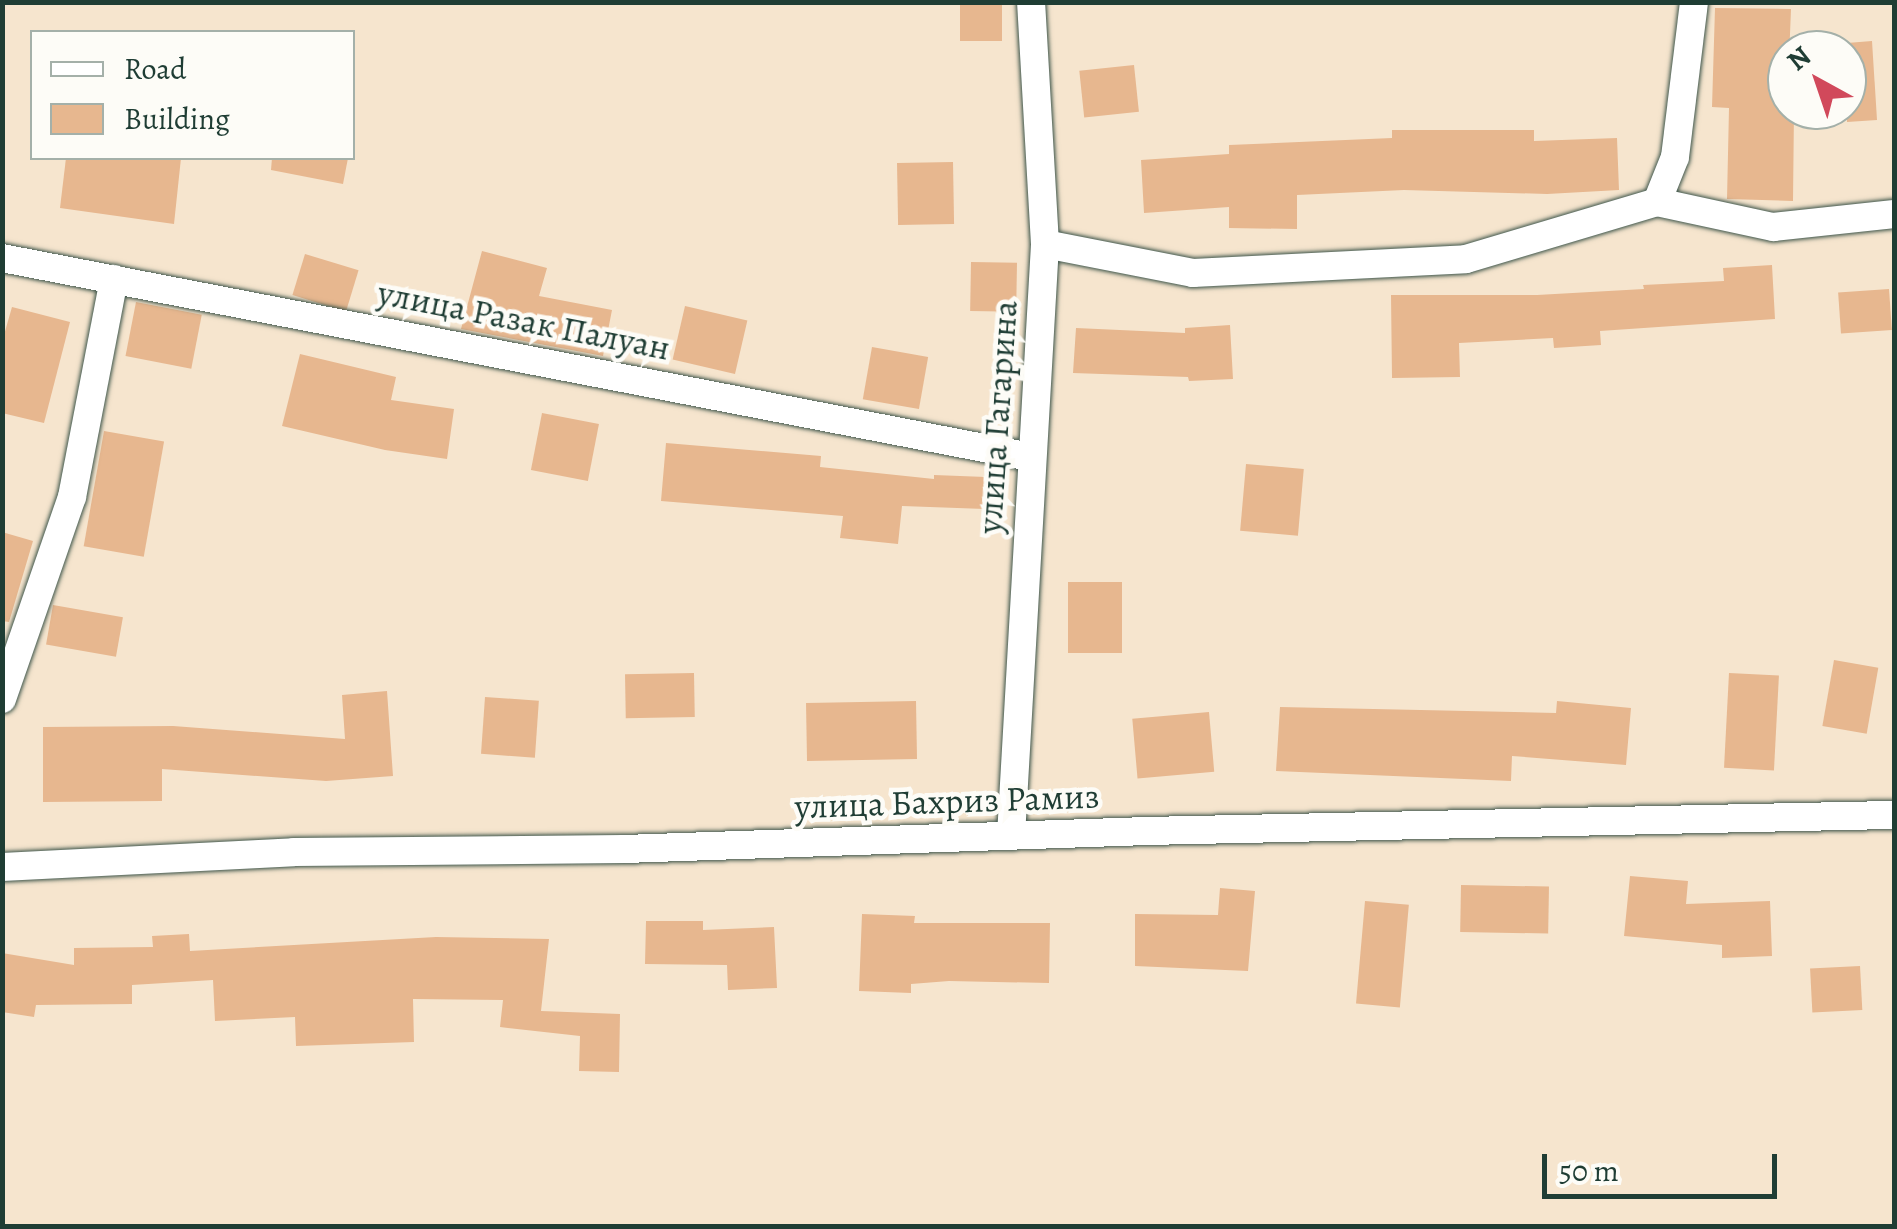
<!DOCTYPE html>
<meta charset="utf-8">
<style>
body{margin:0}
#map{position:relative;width:1897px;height:1229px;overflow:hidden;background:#f6e5ce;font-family:Alegreya,serif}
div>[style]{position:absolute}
.building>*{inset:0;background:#e7b78f;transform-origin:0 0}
.roads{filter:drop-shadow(0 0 2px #3f564b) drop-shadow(0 0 2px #3f564b)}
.street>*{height:28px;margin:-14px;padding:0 14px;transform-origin:14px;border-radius:14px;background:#fff}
span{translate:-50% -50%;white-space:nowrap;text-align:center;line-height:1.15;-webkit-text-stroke:9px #fdfcf7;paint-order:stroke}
.street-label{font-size:35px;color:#1f3d34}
.frame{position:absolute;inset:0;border:5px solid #1f3d34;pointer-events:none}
.legend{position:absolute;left:30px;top:30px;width:325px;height:130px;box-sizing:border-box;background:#fdfcf7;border:2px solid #a4b0a9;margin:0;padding:12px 18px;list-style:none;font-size:30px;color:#1f3d34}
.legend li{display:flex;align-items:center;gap:20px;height:50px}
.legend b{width:50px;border:2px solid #a4b0a9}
.north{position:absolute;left:1767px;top:30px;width:100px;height:100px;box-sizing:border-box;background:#fdfcf7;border:2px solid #a4b0a9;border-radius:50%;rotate:320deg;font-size:28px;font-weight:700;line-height:40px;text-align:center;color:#1f3d34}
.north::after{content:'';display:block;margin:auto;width:35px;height:45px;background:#d1495b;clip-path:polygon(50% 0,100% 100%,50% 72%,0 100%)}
.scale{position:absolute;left:1542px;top:1154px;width:235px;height:45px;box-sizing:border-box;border:5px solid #1f3d34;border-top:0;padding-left:12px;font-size:30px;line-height:35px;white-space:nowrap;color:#1f3d34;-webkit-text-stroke:8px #fdfcf7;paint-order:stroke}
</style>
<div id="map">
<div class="building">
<i style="left:960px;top:2px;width:42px;height:39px"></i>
<i style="clip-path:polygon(1715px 8px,1791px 9px,1787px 110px,1794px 110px,1793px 201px,1727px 199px,1729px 108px,1712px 107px)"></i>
<i style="clip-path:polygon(1872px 41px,1877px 120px,1847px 122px,1847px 43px)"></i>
<i style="left:1134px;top:65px;width:47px;height:55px;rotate:84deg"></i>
<i style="clip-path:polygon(1392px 130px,1534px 130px,1534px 141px,1617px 138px,1619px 190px,1547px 194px,1404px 190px,1297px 195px,1297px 229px,1229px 228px,1229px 207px,1144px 213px,1141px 160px,1229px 154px,1229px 145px,1392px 138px)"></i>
<i style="clip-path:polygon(66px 158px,181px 158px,174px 224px,60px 208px)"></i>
<i style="clip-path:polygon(272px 158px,348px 158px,343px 184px,271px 170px)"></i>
<i style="left:953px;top:162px;width:62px;height:56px;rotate:89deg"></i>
<i style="clip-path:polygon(482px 251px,547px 268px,539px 296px,612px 310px,603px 356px,461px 329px)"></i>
<i style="left:305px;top:254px;width:56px;height:43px;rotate:17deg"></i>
<i style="left:971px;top:262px;width:46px;height:49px;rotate:1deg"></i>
<i style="clip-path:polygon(1772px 265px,1775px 319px,1600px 331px,1601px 345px,1554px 348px,1553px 338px,1459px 343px,1460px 377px,1392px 378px,1391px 295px,1537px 295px,1644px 289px,1643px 285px,1724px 281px,1723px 268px)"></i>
<i style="left:1889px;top:289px;width:41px;height:51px;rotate:86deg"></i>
<i style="left:136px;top:302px;width:67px;height:55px;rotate:11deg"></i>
<i style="left:685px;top:306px;width:64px;height:55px;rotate:13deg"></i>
<i style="clip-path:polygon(12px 307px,70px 322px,44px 423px,2px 413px,2px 342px)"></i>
<i style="clip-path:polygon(1230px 325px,1233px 379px,1189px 381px,1188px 377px,1073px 373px,1076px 328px,1185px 333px,1185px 328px)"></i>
<i style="left:872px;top:347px;width:57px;height:53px;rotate:10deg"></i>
<i style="clip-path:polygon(300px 354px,396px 377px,391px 400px,454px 409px,447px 459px,385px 450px,282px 426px)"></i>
<i style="left:542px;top:413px;width:58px;height:58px;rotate:11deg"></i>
<i style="left:104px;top:431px;width:61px;height:117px;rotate:10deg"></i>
<i style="clip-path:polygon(666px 443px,821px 456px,820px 467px,934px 479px,934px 475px,986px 477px,985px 509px,902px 506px,898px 544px,840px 538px,843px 516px,661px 501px)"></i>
<i style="left:1246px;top:464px;width:58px;height:67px;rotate:5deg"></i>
<i style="clip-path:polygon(2px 532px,33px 541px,9px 622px,2px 621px)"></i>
<i style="left:1068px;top:582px;width:54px;height:71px"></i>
<i style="left:53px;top:605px;width:71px;height:40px;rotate:10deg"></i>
<i style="left:1834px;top:660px;width:45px;height:67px;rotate:10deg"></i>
<i style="left:694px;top:673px;width:44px;height:69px;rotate:89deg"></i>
<i style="left:1729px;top:673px;width:50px;height:95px;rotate:3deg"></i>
<i style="clip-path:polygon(387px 691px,393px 776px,326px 781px,162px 769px,162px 801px,43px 802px,43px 727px,173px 726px,345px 739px,342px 695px)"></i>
<i style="left:485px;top:697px;width:54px;height:57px;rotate:4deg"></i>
<i style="left:916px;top:701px;width:58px;height:110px;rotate:89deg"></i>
<i style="clip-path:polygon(1557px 701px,1631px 708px,1626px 765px,1512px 756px,1511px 781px,1276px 771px,1280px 707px,1556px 713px)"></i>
<i style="left:1209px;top:712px;width:60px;height:77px;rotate:85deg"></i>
<i style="clip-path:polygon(1630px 876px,1688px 881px,1686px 904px,1770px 901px,1772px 956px,1722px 958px,1722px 945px,1624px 936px)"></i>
<i style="left:1461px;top:885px;width:88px;height:47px;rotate:1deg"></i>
<i style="clip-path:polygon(1220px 888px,1255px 891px,1248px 971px,1135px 966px,1135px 914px,1218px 915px)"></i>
<i style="left:1365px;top:901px;width:44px;height:103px;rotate:5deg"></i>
<i style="clip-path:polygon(862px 914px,915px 916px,914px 923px,1050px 923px,1049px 983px,949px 981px,911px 984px,911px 993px,859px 991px)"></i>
<i style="clip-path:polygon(646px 921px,703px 921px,703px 930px,774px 927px,777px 988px,728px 990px,727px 965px,645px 964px)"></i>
<i style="clip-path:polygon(189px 934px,190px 951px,436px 937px,549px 939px,541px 1011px,620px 1014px,619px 1072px,579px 1071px,580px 1036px,500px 1027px,503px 1000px,413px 999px,414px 1042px,296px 1046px,295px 1017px,215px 1021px,213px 980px,132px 985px,132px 1004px,36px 1005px,34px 1017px,2px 1012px,2px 953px,74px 965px,74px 948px,153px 947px,152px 936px)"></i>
<i style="left:1860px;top:966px;width:44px;height:50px;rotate:87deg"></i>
</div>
<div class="roads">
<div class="street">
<i style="left:1657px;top:202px;width:119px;rotate:12.2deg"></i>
<i style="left:1773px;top:227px;width:122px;rotate:-6.1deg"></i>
<i style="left:1045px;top:244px;width:151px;rotate:11.1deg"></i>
<i style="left:1193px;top:273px;width:273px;rotate:-2.9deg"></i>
<i style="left:1466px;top:259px;width:199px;rotate:-16.6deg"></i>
<i style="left:1657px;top:202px;width:48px;rotate:-68.2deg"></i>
<i style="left:1675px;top:157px;width:156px;rotate:-83deg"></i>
<i style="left:2px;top:258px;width:1048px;rotate:10.95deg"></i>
<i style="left:2px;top:699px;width:214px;rotate:-70.9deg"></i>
<i style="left:72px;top:497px;width:222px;rotate:-79.1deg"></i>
<i style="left:1011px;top:836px;width:593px;rotate:-86.71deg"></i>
<i style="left:1045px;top:244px;width:242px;rotate:-93.3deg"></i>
<i style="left:2px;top:867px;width:292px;rotate:-2.9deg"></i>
<i style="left:294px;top:852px;width:330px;rotate:-0.5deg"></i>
<i style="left:624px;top:849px;width:522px;rotate:-1.97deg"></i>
<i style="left:1146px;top:831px;width:748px;rotate:-1.23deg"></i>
</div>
</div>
<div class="street-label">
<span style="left:524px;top:320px;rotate:11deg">улица Разак Палуан</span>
<span style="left:997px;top:417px;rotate:-86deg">улица Гагарина</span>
<span style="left:947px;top:801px;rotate:-2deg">улица Бахриз Рамиз</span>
</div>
<div class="frame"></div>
<ul class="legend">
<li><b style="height:12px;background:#fff"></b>Road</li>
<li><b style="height:28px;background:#e7b78f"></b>Building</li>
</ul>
<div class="north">N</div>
<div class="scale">50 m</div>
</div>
